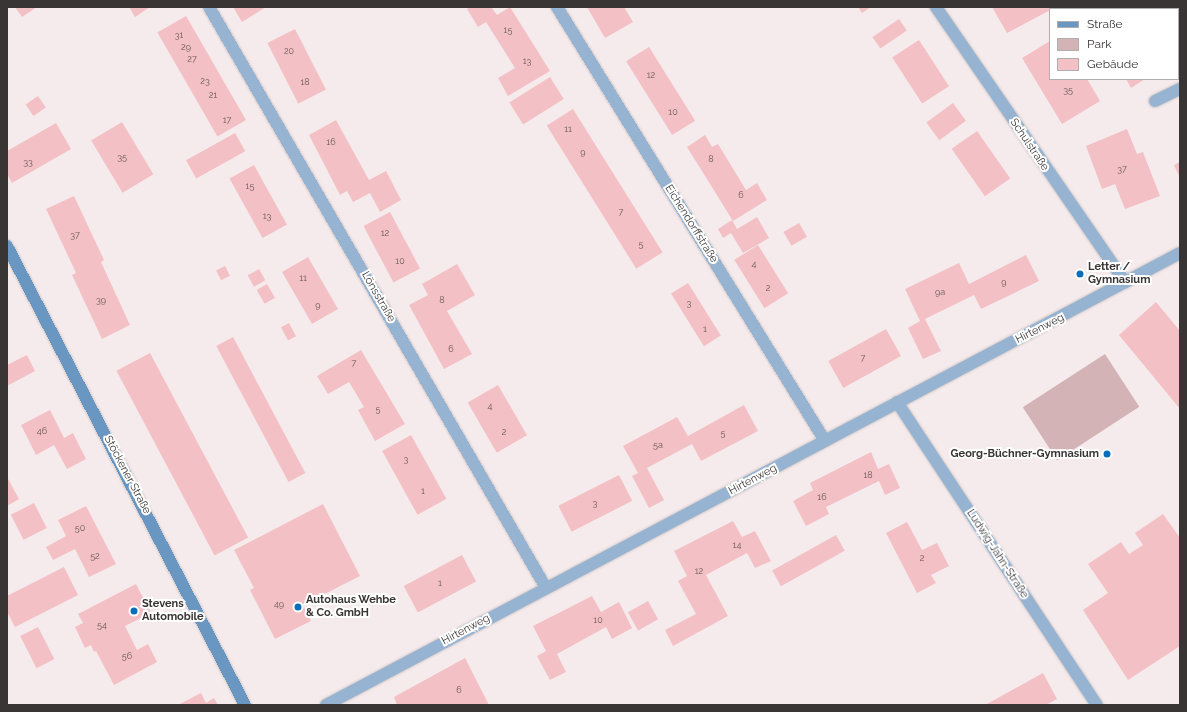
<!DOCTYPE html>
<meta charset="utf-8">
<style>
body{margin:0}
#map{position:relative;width:1187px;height:712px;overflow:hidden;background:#f6ebec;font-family:Raleway,sans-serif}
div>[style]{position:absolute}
.green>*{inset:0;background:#d4b3b6;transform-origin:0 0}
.building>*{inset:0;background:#f3c0c5;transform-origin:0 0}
.roads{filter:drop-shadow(0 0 1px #d0c7c7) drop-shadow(0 0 1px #d0c7c7)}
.minor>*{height:12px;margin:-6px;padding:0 6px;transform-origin:6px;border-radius:6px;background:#96b4d1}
.secondary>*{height:12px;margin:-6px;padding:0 6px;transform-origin:6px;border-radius:6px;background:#6a96c2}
.dots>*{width:11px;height:11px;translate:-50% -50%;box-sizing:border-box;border:2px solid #fff;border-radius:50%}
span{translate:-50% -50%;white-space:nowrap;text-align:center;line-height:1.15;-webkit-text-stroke:4px #fff;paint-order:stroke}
.number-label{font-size:9px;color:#685859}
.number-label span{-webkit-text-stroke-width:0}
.street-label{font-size:11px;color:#393535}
.poi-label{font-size:11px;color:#393535;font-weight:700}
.left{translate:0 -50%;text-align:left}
.right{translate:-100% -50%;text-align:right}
.frame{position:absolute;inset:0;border:8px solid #393535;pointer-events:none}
.legend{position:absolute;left:1049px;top:8px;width:130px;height:72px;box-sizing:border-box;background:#fff;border:1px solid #b0aeae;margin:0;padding:5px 7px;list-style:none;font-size:12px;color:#393535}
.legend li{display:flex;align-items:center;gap:8px;height:20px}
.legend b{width:20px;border:1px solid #b0aeae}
</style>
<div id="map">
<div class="green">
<i style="left:1105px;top:354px;width:63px;height:98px;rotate:57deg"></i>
</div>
<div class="building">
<i style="clip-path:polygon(15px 7px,37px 7px,22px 17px)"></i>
<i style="clip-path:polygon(129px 7px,150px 7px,135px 17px)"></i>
<i style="clip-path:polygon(233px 7px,266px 7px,242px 22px)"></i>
<i style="clip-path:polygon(470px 7px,491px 7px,497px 15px,510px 7px,550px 71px,508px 96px,498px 78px,515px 68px,486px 22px,478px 27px,467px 9px)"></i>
<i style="clip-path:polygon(587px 7px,624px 7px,633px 22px,605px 38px)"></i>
<i style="clip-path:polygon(858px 7px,871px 7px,862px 13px)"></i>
<i style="clip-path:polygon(992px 7px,1056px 7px,1007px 33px)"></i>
<i style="left:186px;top:16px;width:120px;height:33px;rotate:60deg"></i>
<i style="left:899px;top:19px;width:14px;height:32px;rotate:56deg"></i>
<i style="left:295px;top:29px;width:68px;height:31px;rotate:63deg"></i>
<i style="left:919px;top:40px;width:55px;height:32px;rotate:57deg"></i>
<i style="clip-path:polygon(1050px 41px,1050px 79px,1087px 79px,1100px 101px,1062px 124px,1022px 58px)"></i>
<i style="clip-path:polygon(1178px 42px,1180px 45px,1178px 58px)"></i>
<i style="left:649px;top:47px;width:87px;height:27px;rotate:58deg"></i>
<i style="left:550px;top:77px;width:26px;height:48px;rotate:58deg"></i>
<i style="clip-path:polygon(1126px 79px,1145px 79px,1131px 88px)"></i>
<i style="left:38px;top:96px;width:14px;height:15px;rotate:56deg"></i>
<i style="left:953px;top:103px;width:22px;height:33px;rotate:54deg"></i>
<i style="left:573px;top:109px;width:169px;height:31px;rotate:58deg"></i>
<i style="clip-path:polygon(336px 120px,369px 180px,386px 171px,401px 200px,380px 212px,370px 193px,353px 202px,347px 191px,340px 195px,309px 135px)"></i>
<i style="left:122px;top:122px;width:61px;height:36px;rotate:59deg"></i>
<i style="clip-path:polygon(56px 123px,71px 149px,12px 183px,7px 174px,7px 151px)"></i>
<i style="clip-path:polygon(1127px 129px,1137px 154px,1143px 152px,1160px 196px,1125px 209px,1115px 184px,1102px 189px,1086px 146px)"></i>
<i style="left:977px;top:131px;width:58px;height:31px;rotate:55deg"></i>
<i style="left:235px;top:133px;width:21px;height:56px;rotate:61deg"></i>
<i style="clip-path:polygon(705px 135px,712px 147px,718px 144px,746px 190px,757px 183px,767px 200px,733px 221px,687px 147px)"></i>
<i style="clip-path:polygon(1180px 162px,1180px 178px,1174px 165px)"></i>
<i style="left:254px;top:165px;width:68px;height:28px;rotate:61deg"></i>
<i style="clip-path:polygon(74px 196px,104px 260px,101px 262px,130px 325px,102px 339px,72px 275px,76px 273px,46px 209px)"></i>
<i style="left:390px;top:212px;width:64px;height:30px;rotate:62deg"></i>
<i style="clip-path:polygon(757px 217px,769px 238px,743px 253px,731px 233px,723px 238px,718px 229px,732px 220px,737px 229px)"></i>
<i style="left:799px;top:223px;width:16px;height:18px;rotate:60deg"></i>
<i style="left:758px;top:245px;width:57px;height:28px;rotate:58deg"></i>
<i style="clip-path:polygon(1026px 255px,1039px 281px,981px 309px,974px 295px,925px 319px,941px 351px,923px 359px,908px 328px,920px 321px,905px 289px,959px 263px,969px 284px)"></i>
<i style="left:308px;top:257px;width:60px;height:30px;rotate:60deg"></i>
<i style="clip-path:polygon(457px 264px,475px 295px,447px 311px,472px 354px,444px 369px,409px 305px,428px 295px,422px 284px)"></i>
<i style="left:225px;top:266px;width:11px;height:10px;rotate:63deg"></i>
<i style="left:259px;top:269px;width:13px;height:13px;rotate:61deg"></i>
<i style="left:688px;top:283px;width:62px;height:20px;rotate:58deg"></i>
<i style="left:267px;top:284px;width:16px;height:12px;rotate:60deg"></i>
<i style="clip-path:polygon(1156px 302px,1180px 331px,1180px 409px,1119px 335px)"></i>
<i style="left:289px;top:323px;width:15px;height:9px;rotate:62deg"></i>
<i style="left:886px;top:329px;width:31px;height:66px;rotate:61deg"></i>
<i style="left:233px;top:337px;width:154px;height:19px;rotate:62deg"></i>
<i style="clip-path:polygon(361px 350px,405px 424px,375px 441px,358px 410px,364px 407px,349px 382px,328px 394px,317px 376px)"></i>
<i style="left:150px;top:353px;width:209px;height:38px;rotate:62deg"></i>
<i style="clip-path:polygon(27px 355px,35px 371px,7px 386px,7px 365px)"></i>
<i style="left:498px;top:385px;width:58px;height:35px;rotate:60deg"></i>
<i style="clip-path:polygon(744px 405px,758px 431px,701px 461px,692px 444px,647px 468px,664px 500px,649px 508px,632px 476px,638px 473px,623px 446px,677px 417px,688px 436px)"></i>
<i style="clip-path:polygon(50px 410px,64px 438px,73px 433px,86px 459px,67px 469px,54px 445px,36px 455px,21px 425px)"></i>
<i style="left:411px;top:435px;width:73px;height:33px;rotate:61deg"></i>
<i style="clip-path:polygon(871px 452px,878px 469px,889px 464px,900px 488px,885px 495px,879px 481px,826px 507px,829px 514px,806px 526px,793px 501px,813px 490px,810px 483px)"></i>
<i style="left:619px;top:475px;width:29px;height:68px;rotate:63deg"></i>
<i style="clip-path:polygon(7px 477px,19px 499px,7px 506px)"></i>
<i style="left:34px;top:503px;width:28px;height:26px;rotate:63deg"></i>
<i style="clip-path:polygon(323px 504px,360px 576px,303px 605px,311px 621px,275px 639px,250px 590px,254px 588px,234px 550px)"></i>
<i style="clip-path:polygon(86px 506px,116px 564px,89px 577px,75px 549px,53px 560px,46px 547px,66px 536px,58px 520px)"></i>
<i style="clip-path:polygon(1163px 514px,1180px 538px,1180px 646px,1128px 680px,1083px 610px,1108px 593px,1088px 564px,1121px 542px,1129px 554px,1143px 545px,1135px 533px)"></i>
<i style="clip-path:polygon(733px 521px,742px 537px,755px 531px,771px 561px,755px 568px,747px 553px,706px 575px,728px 616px,673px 646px,665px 630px,696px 614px,678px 581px,687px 576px,674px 551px)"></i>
<i style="clip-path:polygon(907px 522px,922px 550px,937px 543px,949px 566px,931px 575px,936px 583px,917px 593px,886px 533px)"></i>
<i style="left:836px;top:535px;width:18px;height:73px;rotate:61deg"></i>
<i style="left:462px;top:555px;width:30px;height:66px;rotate:62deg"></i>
<i style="clip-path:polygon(64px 567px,78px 595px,15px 627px,7px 612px,7px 596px)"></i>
<i style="clip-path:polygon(136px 584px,151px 613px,125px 626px,137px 650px,148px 644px,157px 662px,114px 685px,96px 651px,94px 652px,91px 645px,85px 648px,75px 627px,83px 623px,78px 614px)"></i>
<i style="clip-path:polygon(592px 596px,601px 612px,619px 602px,632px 628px,612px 639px,606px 627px,557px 654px,566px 672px,550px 680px,537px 656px,546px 651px,533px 626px)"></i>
<i style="left:648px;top:601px;width:21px;height:23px;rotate:61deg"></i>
<i style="left:38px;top:627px;width:36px;height:20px;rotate:63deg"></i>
<i style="clip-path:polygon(465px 658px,489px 705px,397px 705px,394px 697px)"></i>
<i style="clip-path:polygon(1043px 673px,1057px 699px,1046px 705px,985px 705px)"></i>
<i style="clip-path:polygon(201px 693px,206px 703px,214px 698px,218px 705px,178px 705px)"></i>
</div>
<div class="roads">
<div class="minor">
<i style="left:209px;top:7px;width:672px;rotate:59.88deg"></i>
<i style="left:557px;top:7px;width:510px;rotate:58.3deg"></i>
<i style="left:936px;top:7px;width:334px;rotate:55.5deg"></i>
<i style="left:1155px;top:101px;width:28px;rotate:-26deg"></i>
<i style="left:897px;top:402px;width:363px;rotate:56.6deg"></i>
<i style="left:326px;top:705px;width:966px;rotate:-27.89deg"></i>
</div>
<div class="secondary">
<i style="left:7px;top:246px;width:517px;rotate:62.59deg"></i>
</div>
</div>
<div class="dots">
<i style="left:1080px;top:274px;background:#096fbb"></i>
<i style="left:1107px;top:454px;background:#096fbb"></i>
<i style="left:298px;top:607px;background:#096fbb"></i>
<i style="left:134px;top:611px;background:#096fbb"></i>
</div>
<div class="number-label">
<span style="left:508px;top:30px">15</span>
<span style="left:179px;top:35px">31</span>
<span style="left:186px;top:47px">29</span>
<span style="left:289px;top:51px">20</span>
<span style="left:192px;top:59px">27</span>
<span style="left:527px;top:61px">13</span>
<span style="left:651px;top:75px">12</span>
<span style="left:205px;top:81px">23</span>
<span style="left:305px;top:82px">18</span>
<span style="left:1068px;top:90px">35</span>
<span style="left:213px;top:95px">21</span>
<span style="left:673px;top:112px">10</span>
<span style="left:227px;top:120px">17</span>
<span style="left:568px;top:129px">11</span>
<span style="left:331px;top:142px">16</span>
<span style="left:583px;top:152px">9</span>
<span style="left:122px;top:157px">35</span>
<span style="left:711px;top:159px">8</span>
<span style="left:28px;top:162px">33</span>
<span style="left:1122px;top:169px">37</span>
<span style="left:250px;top:186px">15</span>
<span style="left:741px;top:195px">6</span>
<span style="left:621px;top:212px">7</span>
<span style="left:267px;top:216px">13</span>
<span style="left:385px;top:233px">12</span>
<span style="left:75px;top:235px">37</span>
<span style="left:641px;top:244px">5</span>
<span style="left:400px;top:261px">10</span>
<span style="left:754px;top:264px">4</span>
<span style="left:303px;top:278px">11</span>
<span style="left:1004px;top:282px">9</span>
<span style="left:768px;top:288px">2</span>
<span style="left:940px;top:292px">9a</span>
<span style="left:101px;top:300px">39</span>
<span style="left:442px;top:300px">8</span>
<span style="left:689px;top:303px">3</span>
<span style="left:318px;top:305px">9</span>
<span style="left:705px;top:329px">1</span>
<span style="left:451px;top:349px">6</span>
<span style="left:863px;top:358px">7</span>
<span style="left:354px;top:363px">7</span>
<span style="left:490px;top:406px">4</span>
<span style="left:378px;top:409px">5</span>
<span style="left:42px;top:431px">46</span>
<span style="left:504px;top:432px">2</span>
<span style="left:723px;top:433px">5</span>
<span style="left:658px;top:445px">5a</span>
<span style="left:406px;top:459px">3</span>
<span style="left:868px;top:475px">18</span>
<span style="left:423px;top:491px">1</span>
<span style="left:822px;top:497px">16</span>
<span style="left:595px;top:503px">3</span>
<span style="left:80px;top:528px">50</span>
<span style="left:737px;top:545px">14</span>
<span style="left:95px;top:556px">52</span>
<span style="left:922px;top:558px">2</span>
<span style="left:699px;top:571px">12</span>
<span style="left:440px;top:583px">1</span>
<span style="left:279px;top:604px">49</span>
<span style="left:598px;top:620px">10</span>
<span style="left:102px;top:625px">54</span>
<span style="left:127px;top:656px">56</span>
<span style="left:459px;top:690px">6</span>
</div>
<div class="street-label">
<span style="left:1029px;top:145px;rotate:56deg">Schulstraße</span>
<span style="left:691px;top:224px;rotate:58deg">Eichendorffstraße</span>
<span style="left:378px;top:297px;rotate:60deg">Lönsstraße</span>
<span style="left:1040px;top:329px;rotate:-27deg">Hirtenweg</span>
<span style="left:127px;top:475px;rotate:62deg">Stöckener Straße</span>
<span style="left:753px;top:480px;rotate:-28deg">Hirtenweg</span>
<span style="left:997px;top:554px;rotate:57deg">Ludwig-Jahn-Straße</span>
<span style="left:466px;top:630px;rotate:-28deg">Hirtenweg</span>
</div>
<div class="poi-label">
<span class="left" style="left:1088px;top:274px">Letter /<br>Gymnasium</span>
<span class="right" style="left:1099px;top:454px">Georg-Büchner-Gymnasium</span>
<span class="left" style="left:306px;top:607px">Autohaus Wehbe<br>&amp; Co. GmbH</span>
<span class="left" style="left:142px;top:611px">Stevens<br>Automobile</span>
</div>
<div class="frame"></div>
<ul class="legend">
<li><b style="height:5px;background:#6a96c2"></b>Straße</li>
<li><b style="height:11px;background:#d4b3b6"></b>Park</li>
<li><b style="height:11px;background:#f3c0c5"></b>Gebäude</li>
</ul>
</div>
